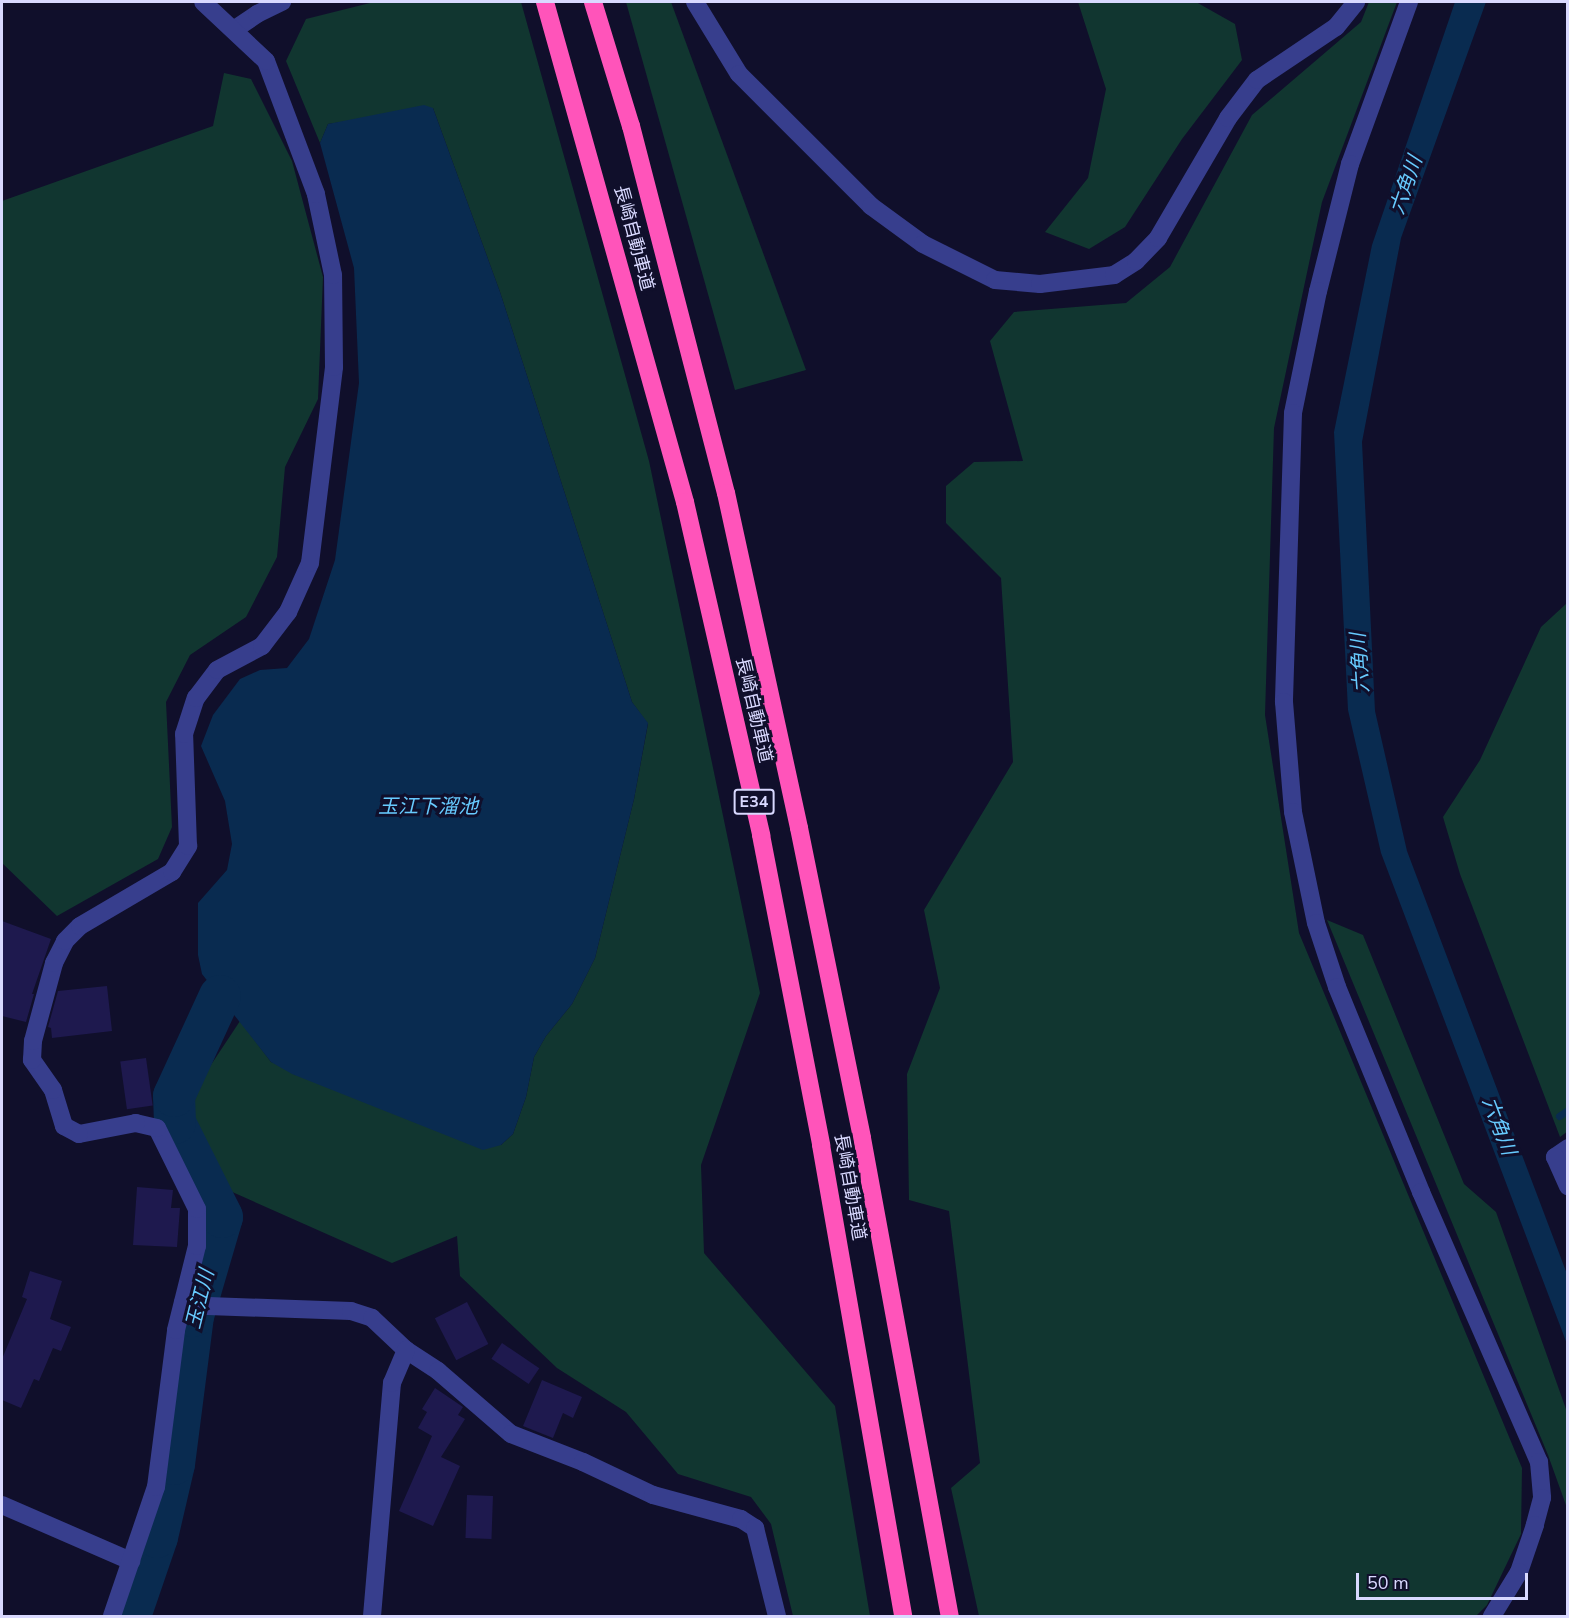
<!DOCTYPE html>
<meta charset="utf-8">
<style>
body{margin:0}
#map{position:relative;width:1569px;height:1618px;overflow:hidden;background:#100f2b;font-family:"Nunito Sans","Noto Sans JP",sans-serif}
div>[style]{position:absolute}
.green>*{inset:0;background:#113630}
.water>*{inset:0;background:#092b50}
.stream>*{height:7px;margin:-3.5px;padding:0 3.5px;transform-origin:3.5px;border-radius:3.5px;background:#092b50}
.river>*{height:42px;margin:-21px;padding:0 21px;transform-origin:21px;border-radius:21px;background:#092b50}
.building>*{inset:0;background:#1e194e;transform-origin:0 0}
.minor>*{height:18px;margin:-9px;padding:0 9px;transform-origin:9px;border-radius:9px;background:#373e8d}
.highway>*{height:18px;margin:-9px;padding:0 9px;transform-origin:9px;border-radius:9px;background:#ff54ba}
span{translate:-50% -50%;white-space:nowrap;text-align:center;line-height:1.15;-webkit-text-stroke:6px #100f2b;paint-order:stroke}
.shield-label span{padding:2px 4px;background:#100f2b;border:2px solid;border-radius:4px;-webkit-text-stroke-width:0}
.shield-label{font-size:16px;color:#d9d9ff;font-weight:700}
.street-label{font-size:18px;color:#d9d9ff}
.water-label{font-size:20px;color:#67cbff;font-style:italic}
.frame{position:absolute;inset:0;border:3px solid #d9d9ff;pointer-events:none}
.scale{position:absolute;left:1356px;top:1573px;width:172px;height:27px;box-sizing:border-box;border:3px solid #d9d9ff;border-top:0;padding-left:8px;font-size:18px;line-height:21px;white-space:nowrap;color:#d9d9ff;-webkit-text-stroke:4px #100f2b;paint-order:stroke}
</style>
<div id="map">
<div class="green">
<i style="clip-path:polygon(374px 2px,521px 2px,649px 461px,760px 993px,701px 1165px,704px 1253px,835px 1406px,870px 1616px,793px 1616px,771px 1524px,751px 1497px,678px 1474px,626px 1412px,557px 1368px,460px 1276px,457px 1236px,392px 1263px,221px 1187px,188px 1120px,193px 1092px,240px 1021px,271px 1062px,501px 1145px,513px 1134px,526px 1097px,534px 1057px,546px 1036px,572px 1004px,595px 958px,634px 799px,648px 724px,632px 702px,500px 292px,433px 108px,328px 124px,320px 143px,286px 61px,306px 19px)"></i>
<i style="clip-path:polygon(626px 2px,671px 2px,806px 370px,735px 390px)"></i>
<i style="clip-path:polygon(1078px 2px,1196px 2px,1235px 24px,1242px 60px,1182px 139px,1125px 227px,1089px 249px,1045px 232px,1088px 178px,1106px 89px)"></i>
<i style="clip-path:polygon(1369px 2px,1397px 2px,1322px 202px,1274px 428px,1265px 715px,1299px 933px,1522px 1468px,1521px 1534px,1487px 1605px,1476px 1616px,979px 1616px,951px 1488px,980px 1463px,949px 1211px,909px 1200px,907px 1074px,940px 988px,924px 910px,1013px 762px,1001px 578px,946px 523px,946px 486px,974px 462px,1023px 461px,990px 341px,1014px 312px,1126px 303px,1170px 267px,1252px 115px,1361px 22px)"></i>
<i style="clip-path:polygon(224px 73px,251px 79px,292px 161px,323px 277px,318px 399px,285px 467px,277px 557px,246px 617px,190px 655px,166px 702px,172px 827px,158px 859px,57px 916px,2px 863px,2px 201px,213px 126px)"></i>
<i style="clip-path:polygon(1567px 603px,1568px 1131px,1560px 1137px,1460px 874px,1443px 817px,1480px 760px,1541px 627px)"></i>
<i style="clip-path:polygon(1327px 920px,1363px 935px,1464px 1184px,1496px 1212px,1567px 1412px,1567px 1508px,1548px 1455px)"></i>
</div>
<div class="water">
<i style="clip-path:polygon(1455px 2px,1486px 2px,1401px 238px,1362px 442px,1375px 711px,1407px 851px,1567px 1274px,1567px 1344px,1381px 853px,1348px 710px,1334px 432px,1372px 245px)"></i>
<i style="clip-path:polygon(424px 105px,433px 108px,500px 292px,632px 702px,648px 723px,634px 799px,595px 958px,572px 1004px,546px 1036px,534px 1057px,526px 1097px,513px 1134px,501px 1145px,483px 1150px,292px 1074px,271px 1062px,202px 974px,198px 955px,198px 903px,227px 870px,232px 844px,225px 801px,201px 746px,213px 715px,240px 679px,260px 670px,287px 668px,309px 639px,335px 560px,359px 383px,354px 268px,320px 143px,328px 124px)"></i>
</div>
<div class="stream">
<i style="left:1559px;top:1116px;width:11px;rotate:-34deg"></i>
</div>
<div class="river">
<i style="left:130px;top:1616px;width:83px;rotate:-71.1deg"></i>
<i style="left:157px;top:1537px;width:75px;rotate:-76.9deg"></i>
<i style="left:174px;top:1464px;width:149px;rotate:-82.7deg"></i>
<i style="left:193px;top:1316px;width:103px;rotate:-73.7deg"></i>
<i style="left:222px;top:1217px;width:105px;rotate:-116.6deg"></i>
<i style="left:175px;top:1123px;width:27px;rotate:-92deg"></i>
<i style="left:174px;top:1096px;width:110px;rotate:-65.3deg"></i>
</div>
<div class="building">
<i style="clip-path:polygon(2px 921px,51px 939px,32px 994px,34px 994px,26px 1022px,2px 1016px)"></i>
<i style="clip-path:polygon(107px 986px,112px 1031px,52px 1038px,51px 1028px,48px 1027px,58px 991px)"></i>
<i style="left:146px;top:1058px;width:48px;height:26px;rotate:82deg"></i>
<i style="clip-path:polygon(137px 1187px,173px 1190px,171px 1208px,180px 1208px,177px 1247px,133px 1245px)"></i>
<i style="clip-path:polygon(30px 1271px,62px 1281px,50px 1319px,71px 1327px,61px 1351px,53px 1348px,39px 1381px,34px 1379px,21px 1408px,2px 1400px,2px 1359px,27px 1299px,22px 1297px)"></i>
<i style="left:467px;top:1302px;width:47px;height:36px;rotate:63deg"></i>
<i style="left:502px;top:1343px;width:45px;height:19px;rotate:34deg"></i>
<i style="clip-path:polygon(542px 1380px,582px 1397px,573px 1418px,563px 1413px,553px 1438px,523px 1426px)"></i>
<i style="clip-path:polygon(435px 1388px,463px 1407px,458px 1415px,465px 1419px,441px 1457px,460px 1466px,433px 1526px,399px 1511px,432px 1436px,418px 1428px,427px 1412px,422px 1409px)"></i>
<i style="left:467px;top:1495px;width:26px;height:43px;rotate:2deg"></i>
</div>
<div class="minor">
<i style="left:695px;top:2px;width:84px;rotate:58.6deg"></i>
<i style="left:739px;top:74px;width:187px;rotate:45deg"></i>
<i style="left:871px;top:206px;width:64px;rotate:36.2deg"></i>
<i style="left:923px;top:244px;width:80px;rotate:26.6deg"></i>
<i style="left:995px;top:280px;width:45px;rotate:5.1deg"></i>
<i style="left:1040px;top:284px;width:75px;rotate:-6.9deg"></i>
<i style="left:1114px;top:275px;width:26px;rotate:-32deg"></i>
<i style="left:1136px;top:261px;width:32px;rotate:-46deg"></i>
<i style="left:1158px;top:238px;width:139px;rotate:-59.7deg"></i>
<i style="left:1228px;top:118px;width:48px;rotate:-52.7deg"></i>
<i style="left:1257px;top:80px;width:95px;rotate:-33.9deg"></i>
<i style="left:1336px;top:27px;width:32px;rotate:-51deg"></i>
<i style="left:1409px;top:2px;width:172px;rotate:110deg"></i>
<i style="left:1350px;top:164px;width:131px;rotate:104.1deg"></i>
<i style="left:1318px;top:291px;width:125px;rotate:101.6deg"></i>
<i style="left:1293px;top:413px;width:289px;rotate:91.8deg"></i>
<i style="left:1284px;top:702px;width:110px;rotate:85.3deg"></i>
<i style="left:1293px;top:812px;width:113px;rotate:78.3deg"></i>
<i style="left:1316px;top:923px;width:67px;rotate:71.8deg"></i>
<i style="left:1337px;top:987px;width:222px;rotate:67.7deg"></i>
<i style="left:1421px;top:1192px;width:295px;rotate:66.4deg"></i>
<i style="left:1539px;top:1462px;width:36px;rotate:85deg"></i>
<i style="left:1542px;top:1498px;width:28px;rotate:105deg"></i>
<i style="left:1535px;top:1525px;width:50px;rotate:108.8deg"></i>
<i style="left:1519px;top:1572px;width:52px;rotate:121.5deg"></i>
<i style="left:235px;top:29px;width:27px;rotate:-34deg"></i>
<i style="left:257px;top:14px;width:28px;rotate:-26deg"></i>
<i style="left:1568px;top:1148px;width:16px;rotate:145deg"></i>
<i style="left:1555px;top:1157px;width:32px;rotate:66deg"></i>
<i style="left:183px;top:1302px;width:25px;rotate:9deg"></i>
<i style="left:208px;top:1306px;width:143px;rotate:2deg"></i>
<i style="left:351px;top:1311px;width:22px;rotate:18deg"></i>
<i style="left:372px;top:1318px;width:47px;rotate:43.3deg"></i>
<i style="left:406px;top:1350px;width:38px;rotate:33deg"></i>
<i style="left:438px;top:1371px;width:96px;rotate:40.8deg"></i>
<i style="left:511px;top:1434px;width:77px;rotate:21.3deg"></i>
<i style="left:583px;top:1462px;width:77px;rotate:25.2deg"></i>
<i style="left:653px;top:1495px;width:91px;rotate:15.3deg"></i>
<i style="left:741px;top:1519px;width:17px;rotate:33deg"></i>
<i style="left:755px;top:1528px;width:91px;rotate:76deg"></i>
<i style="left:2px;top:1505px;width:141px;rotate:23.5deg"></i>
<i style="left:112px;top:1616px;width:136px;rotate:-71.2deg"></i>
<i style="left:156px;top:1487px;width:158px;rotate:-82.7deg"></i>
<i style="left:176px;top:1330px;width:87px;rotate:-76deg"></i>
<i style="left:197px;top:1246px;width:37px;rotate:-90deg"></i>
<i style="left:197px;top:1209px;width:90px;rotate:-116.3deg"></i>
<i style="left:157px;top:1128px;width:22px;rotate:-167deg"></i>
<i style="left:136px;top:1123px;width:58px;rotate:169.1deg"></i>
<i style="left:79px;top:1134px;width:17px;rotate:-152deg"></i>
<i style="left:64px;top:1126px;width:38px;rotate:-107deg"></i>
<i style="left:53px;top:1090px;width:37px;rotate:-125deg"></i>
<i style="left:32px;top:1060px;width:19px;rotate:-87deg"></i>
<i style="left:33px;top:1041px;width:81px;rotate:-74.9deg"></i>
<i style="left:54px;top:963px;width:25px;rotate:-63deg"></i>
<i style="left:65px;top:941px;width:21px;rotate:-45deg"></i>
<i style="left:80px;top:926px;width:107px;rotate:-30.4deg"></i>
<i style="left:172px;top:872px;width:31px;rotate:-58deg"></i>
<i style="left:188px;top:846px;width:112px;rotate:-92deg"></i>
<i style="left:184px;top:734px;width:38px;rotate:-72deg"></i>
<i style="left:196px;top:698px;width:35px;rotate:-53deg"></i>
<i style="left:217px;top:670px;width:51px;rotate:-28.1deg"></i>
<i style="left:262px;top:646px;width:43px;rotate:-52.6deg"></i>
<i style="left:288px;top:612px;width:54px;rotate:-65.8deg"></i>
<i style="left:310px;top:563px;width:197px;rotate:-83deg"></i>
<i style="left:334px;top:367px;width:92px;rotate:-90.6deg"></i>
<i style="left:333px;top:275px;width:83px;rotate:-101.9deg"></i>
<i style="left:316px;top:194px;width:142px;rotate:-110.6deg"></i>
<i style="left:266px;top:61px;width:86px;rotate:-136.9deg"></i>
<i style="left:372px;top:1616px;width:234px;rotate:-85.1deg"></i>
<i style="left:392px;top:1383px;width:36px;rotate:-67deg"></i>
</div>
<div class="highway">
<i style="left:545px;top:2px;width:519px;rotate:74.36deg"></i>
<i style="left:685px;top:502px;width:342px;rotate:77.1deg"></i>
<i style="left:761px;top:835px;width:316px;rotate:79deg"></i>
<i style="left:821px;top:1145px;width:478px;rotate:80.1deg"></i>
<i style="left:593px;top:2px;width:130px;rotate:73deg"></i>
<i style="left:631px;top:126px;width:379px;rotate:75.5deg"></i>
<i style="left:726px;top:493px;width:343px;rotate:77.7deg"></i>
<i style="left:799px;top:828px;width:316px;rotate:78.5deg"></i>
<i style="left:862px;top:1138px;width:486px;rotate:79.6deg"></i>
</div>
<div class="shield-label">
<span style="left:754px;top:802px">E34</span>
</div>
<div class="street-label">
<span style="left:634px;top:238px;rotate:75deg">長崎自動車道</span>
<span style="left:754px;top:710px;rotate:77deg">長崎自動車道</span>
<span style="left:850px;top:1187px;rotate:80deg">長崎自動車道</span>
</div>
<div class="water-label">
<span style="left:1406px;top:185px;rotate:-71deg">六角川</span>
<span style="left:1360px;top:663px;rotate:-94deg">六角川</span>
<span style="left:428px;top:806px">玉江下溜池</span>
<span style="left:1499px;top:1126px;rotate:69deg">六角川</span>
<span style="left:200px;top:1299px;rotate:-76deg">玉江川</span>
</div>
<div class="frame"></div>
<div class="scale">50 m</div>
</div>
